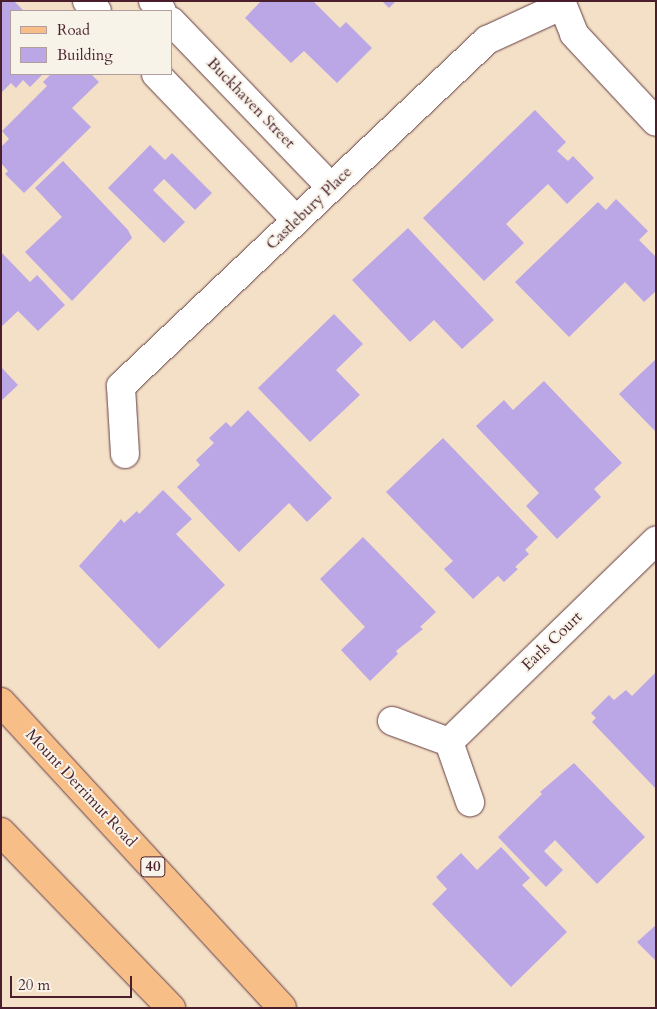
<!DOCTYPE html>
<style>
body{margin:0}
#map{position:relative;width:657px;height:1009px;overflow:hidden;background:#f4e0c7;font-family:Cardo,serif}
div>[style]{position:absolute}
.building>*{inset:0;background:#bba6e6}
.roads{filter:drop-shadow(0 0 1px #643c42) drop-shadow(0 0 1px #643c42)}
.minor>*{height:28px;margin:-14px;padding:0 14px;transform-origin:14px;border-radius:14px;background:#fff}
.primary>*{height:28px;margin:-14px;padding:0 14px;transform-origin:14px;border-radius:14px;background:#f7be87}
span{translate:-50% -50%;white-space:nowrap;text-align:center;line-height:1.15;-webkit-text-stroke:4px #f7f3e8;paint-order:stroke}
.shield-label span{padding:1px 4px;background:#f7f3e8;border:1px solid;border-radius:4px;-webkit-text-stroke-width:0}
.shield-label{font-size:15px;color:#4a1f2b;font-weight:700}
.street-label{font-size:16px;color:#4a1f2b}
.frame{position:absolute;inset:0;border:2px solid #4a1f2b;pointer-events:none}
.legend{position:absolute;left:10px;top:10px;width:162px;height:65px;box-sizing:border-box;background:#f7f3e8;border:1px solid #b29e9c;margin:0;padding:6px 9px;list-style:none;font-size:15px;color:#4a1f2b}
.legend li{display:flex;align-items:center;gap:10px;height:25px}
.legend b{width:25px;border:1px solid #b29e9c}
.scale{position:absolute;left:10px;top:976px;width:122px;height:22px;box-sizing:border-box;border:2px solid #4a1f2b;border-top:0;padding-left:6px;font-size:15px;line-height:18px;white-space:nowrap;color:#4a1f2b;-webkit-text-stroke:4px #f7f3e8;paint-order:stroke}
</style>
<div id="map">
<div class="building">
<i style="clip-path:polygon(1px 1px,14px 1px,24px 11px,11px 11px,11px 74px,43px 74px,30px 87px,23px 80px,16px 88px,11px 83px,2px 92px)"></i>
<i style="clip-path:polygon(261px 1px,313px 1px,340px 28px,346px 22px,372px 48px,337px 83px,304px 51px,291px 63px,245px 18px)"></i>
<i style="clip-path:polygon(382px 1px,396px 1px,389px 8px)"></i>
<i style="clip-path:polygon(51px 74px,91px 74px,99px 82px,72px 108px,91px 127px,24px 193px,5px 174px,8px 171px,1px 163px,1px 147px,9px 139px,2px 131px,47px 86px,43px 82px)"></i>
<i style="clip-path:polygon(535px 110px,566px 142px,557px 151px,568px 161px,573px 156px,594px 178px,567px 204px,548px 184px,506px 224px,524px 243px,484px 281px,423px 218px)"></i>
<i style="clip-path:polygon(150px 145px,165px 160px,172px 153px,212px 193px,195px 210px,164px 179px,153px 190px,185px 222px,164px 243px,108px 188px)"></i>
<i style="clip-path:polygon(63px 161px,128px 230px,132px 238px,72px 301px,25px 252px,62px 217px,35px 188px)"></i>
<i style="clip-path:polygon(616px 199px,648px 231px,639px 240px,656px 257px,656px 291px,644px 302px,625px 282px,569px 337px,515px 282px,598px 202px,606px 210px)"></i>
<i style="clip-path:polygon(408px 228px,494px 320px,462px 349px,434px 320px,410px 342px,352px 280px)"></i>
<i style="clip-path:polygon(1px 252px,30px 282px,37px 275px,65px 305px,38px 331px,18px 311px,1px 327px)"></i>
<i style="clip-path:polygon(334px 314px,363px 344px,336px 370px,360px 395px,310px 442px,258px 388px)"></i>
<i style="clip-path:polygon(656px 359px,656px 432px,619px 394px)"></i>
<i style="clip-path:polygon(1px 367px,18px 385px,1px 401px)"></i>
<i style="clip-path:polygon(544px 381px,622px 463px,594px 489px,601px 497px,557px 539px,526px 506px,539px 493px,476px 426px,504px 400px,513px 410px)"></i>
<i style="clip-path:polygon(248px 410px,332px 498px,307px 522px,289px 503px,239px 552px,177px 487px,200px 465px,196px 460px,214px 443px,209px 438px,226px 422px,231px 427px)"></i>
<i style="clip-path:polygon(443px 438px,538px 537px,525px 550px,529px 554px,515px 567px,518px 569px,504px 582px,498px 576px,473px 599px,444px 569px,453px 561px,386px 492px)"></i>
<i style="clip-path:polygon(163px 490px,192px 519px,176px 534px,225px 585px,159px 649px,79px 566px,121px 519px,124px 523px,137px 511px,139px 514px)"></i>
<i style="clip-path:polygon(363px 537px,436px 612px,420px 627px,423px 629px,396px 651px,398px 654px,370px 681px,341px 650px,365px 627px,320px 579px)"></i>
<i style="clip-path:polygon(656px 672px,656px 789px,592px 722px,596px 718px,591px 713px,609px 695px,614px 700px,626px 690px,632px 696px)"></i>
<i style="clip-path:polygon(574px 763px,645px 837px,597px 884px,555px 840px,544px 851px,563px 870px,546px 887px,498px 837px,542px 794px,540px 792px)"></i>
<i style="clip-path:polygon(501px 847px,530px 878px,522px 885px,567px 932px,511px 987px,432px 904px,447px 889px,436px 877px,461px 853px,477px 870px)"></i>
<i style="clip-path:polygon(656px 925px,656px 961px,637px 942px)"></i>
</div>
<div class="roads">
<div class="minor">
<i style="left:87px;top:1px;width:14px;rotate:45deg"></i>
<i style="left:153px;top:1px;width:13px;rotate:48deg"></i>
<i style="left:561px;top:1px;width:35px;rotate:68deg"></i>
<i style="left:574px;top:34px;width:120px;rotate:47deg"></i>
<i style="left:171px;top:21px;width:229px;rotate:46.1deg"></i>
<i style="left:156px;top:74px;width:202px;rotate:46.2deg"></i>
<i style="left:125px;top:454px;width:68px;rotate:-93.4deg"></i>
<i style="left:121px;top:386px;width:504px;rotate:-43.39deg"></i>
<i style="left:487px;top:40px;width:81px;rotate:-24.7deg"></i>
<i style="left:392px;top:721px;width:61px;rotate:20.2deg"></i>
<i style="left:449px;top:742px;width:64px;rotate:70.7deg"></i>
<i style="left:449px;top:742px;width:289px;rotate:-44.2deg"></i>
</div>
<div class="primary">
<i style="left:1px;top:702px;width:415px;rotate:47.4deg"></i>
<i style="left:1px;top:832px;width:245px;rotate:46deg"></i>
</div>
</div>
<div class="shield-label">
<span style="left:153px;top:867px">40</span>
</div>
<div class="street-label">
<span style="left:251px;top:103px;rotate:46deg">Buckhaven Street</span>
<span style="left:309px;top:208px;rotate:-44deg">Castlebury Place</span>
<span style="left:552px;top:641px;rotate:-44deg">Earls Court</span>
<span style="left:81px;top:788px;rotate:47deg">Mount Derrimut Road</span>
</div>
<div class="frame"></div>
<ul class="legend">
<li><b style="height:6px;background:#f7be87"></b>Road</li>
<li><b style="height:14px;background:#bba6e6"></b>Building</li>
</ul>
<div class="scale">20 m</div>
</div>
